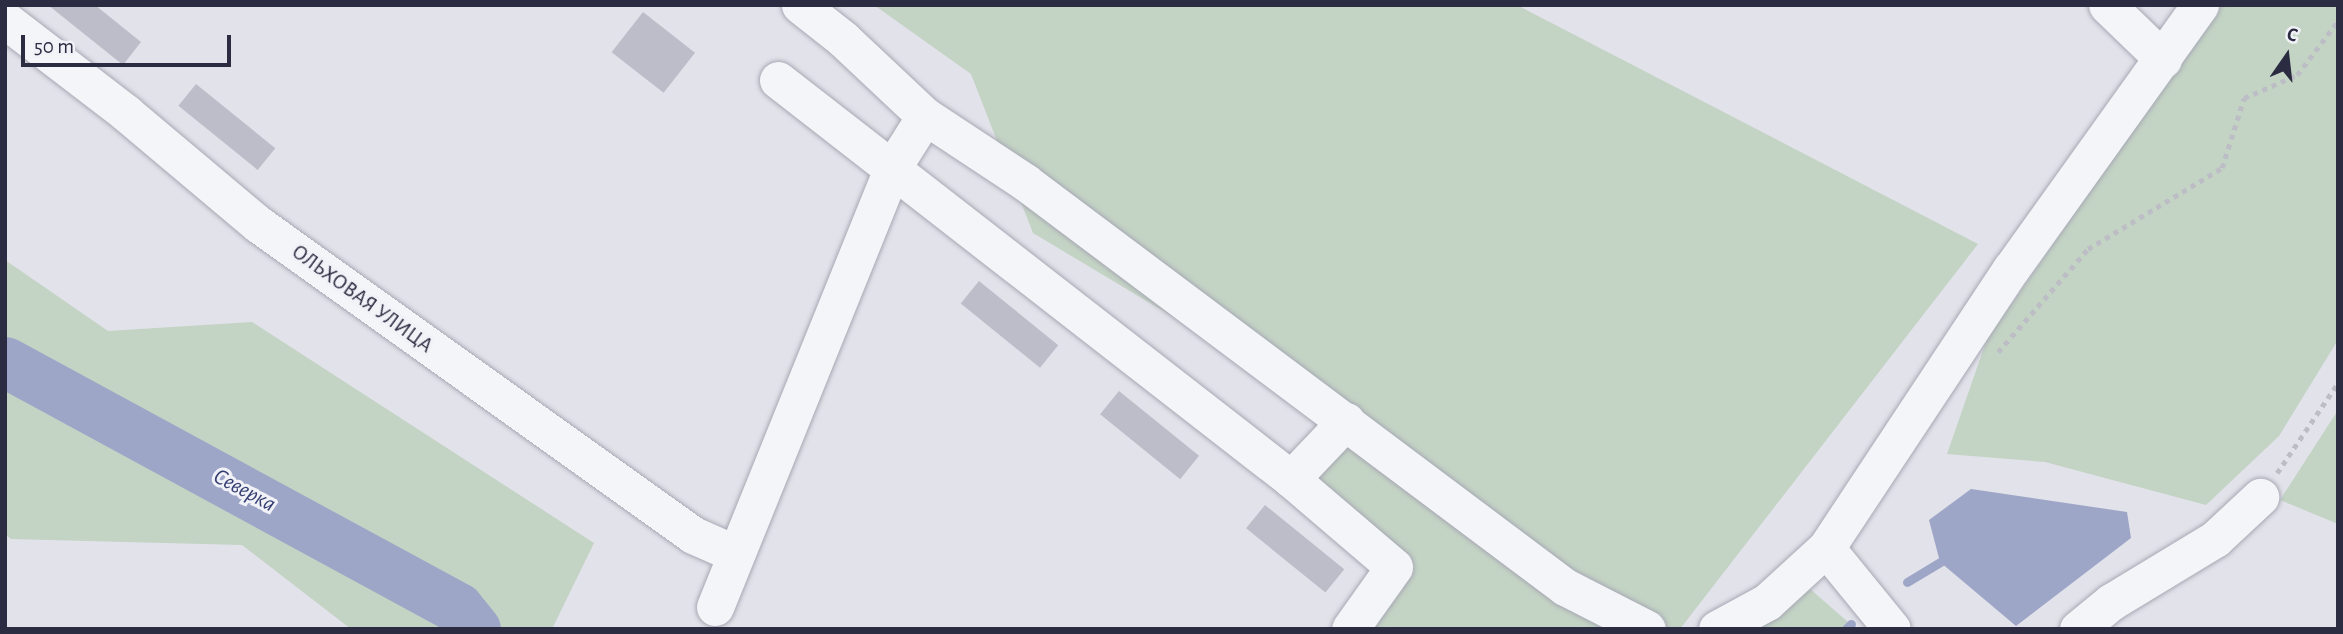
<!DOCTYPE html>
<meta charset="utf-8">
<style>
body{margin:0}
#map{position:relative;width:2343px;height:634px;overflow:hidden;background:#e2e2ea;font-family:"Alegreya Sans",sans-serif}
div>[style]{position:absolute}
.green>*{inset:0;background:#c3d3c4}
.water>*{inset:0;background:#9ea6c8}
.stream>*{height:9px;margin:-4.5px;padding:0 4.5px;transform-origin:4.5px;border-radius:4.5px;background:#9ea6c8}
.river>*{height:51px;margin:-25.5px;padding:0 25.5px;transform-origin:25.5px;border-radius:25.5px;background:#9ea6c8}
.building>*{inset:0;background:#bcbdc9;transform-origin:0 0}
.path>*{height:4.5px;margin-top:-2.25px;transform-origin:0;background:repeating-linear-gradient(90deg,#bcbdc5 0 5px,transparent 0 10px)}
.roads{filter:drop-shadow(0 0 2px #a7a8b4) drop-shadow(0 0 2px #a7a8b4)}
.minor>*{height:37px;margin:-18.5px;padding:0 18.5px;transform-origin:18.5px;border-radius:18.5px;background:#f4f5f8}
span{translate:-50% -50%;white-space:nowrap;text-align:center;line-height:1.15;-webkit-text-stroke:6px #f1f2f7;paint-order:stroke}
.street-label{font-size:21px;color:#2b2c41}
.water-label{font-size:23px;color:#363f73;font-style:italic}
.frame{position:absolute;inset:0;border:7px solid #2b2c41;pointer-events:none}
.north{position:absolute;left:2252px;top:21px;width:70px;height:70px;-webkit-text-stroke:5px #f1f2f7;paint-order:stroke;rotate:14deg;font-size:19px;font-weight:700;line-height:28px;text-align:center;color:#2b2c41}
.north::after{content:'';display:block;margin:auto;width:24px;height:32px;background:#2b2c41;clip-path:polygon(50% 0,100% 100%,50% 72%,0 100%)}
.scale{position:absolute;left:21px;top:35px;width:210px;height:32px;box-sizing:border-box;border:4px solid #2b2c41;border-top:0;padding-left:9px;font-size:21px;line-height:24px;white-space:nowrap;color:#2b2c41;-webkit-text-stroke:5px #f1f2f7;paint-order:stroke}
</style>
<div id="map">
<div class="green">
<i style="clip-path:polygon(874px 5px,1517px 5px,1978px 244px,1680px 629px,1356px 629px,1403px 566px,1302px 481px,1359px 428px,1033px 233px,971px 74px)"></i>
<i style="clip-path:polygon(2220px 5px,2338px 5px,2338px 340px,2279px 436px,2206px 505px,2045px 462px,1947px 454px,1987px 339px)"></i>
<i style="clip-path:polygon(5px 260px,108px 331px,252px 322px,594px 543px,552px 629px,351px 629px,242px 545px,11px 539px,5px 534px)"></i>
<i style="clip-path:polygon(2338px 410px,2338px 524px,2280px 500px)"></i>
<i style="clip-path:polygon(1809px 588px,1856px 629px,1735px 629px)"></i>
</div>
<div class="water">
<i style="clip-path:polygon(1971px 489px,2127px 512px,2131px 538px,2016px 626px,1940px 562px,1929px 520px)"></i>
</div>
<div class="stream">
<i style="left:1907px;top:582px;width:39px;rotate:-31deg"></i>
<i style="left:1846px;top:629px;width:7px;rotate:-45deg"></i>
</div>
<div class="river">
<i style="left:5px;top:362px;width:515px;rotate:28.5deg"></i>
<i style="left:458px;top:608px;width:27px;rotate:51deg"></i>
</div>
<div class="building">
<i style="clip-path:polygon(48px 5px,95px 5px,141px 42px,123px 65px)"></i>
<i style="left:643px;top:12px;width:66px;height:51px;rotate:38deg"></i>
<i style="left:196px;top:84px;width:102px;height:28px;rotate:39deg"></i>
<i style="left:979px;top:281px;width:102px;height:29px;rotate:39deg"></i>
<i style="left:1119px;top:391px;width:103px;height:30px;rotate:39deg"></i>
<i style="left:1265px;top:505px;width:102px;height:30px;rotate:39deg"></i>
</div>
<div class="path">
<i style="left:1998px;top:352px;width:137px;rotate:-48.9deg"></i>
<i style="left:2088px;top:249px;width:157px;rotate:-31.2deg"></i>
<i style="left:2222px;top:168px;width:73px;rotate:-72.6deg"></i>
<i style="left:2244px;top:98px;width:58px;rotate:-23.5deg"></i>
<i style="left:2297px;top:75px;width:68px;rotate:-52.8deg"></i>
<i style="left:2277px;top:473px;width:109px;rotate:-55.9deg"></i>
</div>
<div class="roads">
<div class="minor">
<i style="left:800px;top:5px;width:55px;rotate:38.3deg"></i>
<i style="left:843px;top:39px;width:112px;rotate:43.2deg"></i>
<i style="left:925px;top:116px;width:120px;rotate:33.4deg"></i>
<i style="left:1025px;top:182px;width:675px;rotate:36.87deg"></i>
<i style="left:1565px;top:587px;width:92px;rotate:27.1deg"></i>
<i style="left:2107px;top:5px;width:78px;rotate:44deg"></i>
<i style="left:5px;top:20px;width:153px;rotate:37.5deg"></i>
<i style="left:126px;top:113px;width:172px;rotate:40.1deg"></i>
<i style="left:258px;top:224px;width:535px;rotate:35.56deg"></i>
<i style="left:693px;top:535px;width:47px;rotate:23.8deg"></i>
<i style="left:778px;top:80px;width:650px;rotate:37.87deg"></i>
<i style="left:1291px;top:479px;width:135px;rotate:40.5deg"></i>
<i style="left:1394px;top:567px;width:76px;rotate:125.4deg"></i>
<i style="left:1291px;top:479px;width:80px;rotate:-46.5deg"></i>
<i style="left:1826px;top:548px;width:104px;rotate:50.8deg"></i>
<i style="left:715px;top:607px;width:475px;rotate:-68deg"></i>
<i style="left:893px;top:167px;width:60px;rotate:-57.9deg"></i>
<i style="left:1717px;top:629px;width:57px;rotate:-28.4deg"></i>
<i style="left:1767px;top:602px;width:80px;rotate:-42.5deg"></i>
<i style="left:1826px;top:548px;width:335px;rotate:-56.5deg"></i>
<i style="left:2011px;top:269px;width:325px;rotate:-54.4deg"></i>
<i style="left:2078px;top:629px;width:43px;rotate:-39.3deg"></i>
<i style="left:2111px;top:602px;width:122px;rotate:-31.2deg"></i>
<i style="left:2215px;top:539px;width:62px;rotate:-43deg"></i>
</div>
</div>
<div class="street-label">
<span style="left:362px;top:299px;rotate:36deg">ОЛЬХОВАЯ УЛИЦА</span>
</div>
<div class="water-label">
<span style="left:244px;top:491px;rotate:28deg">Северка</span>
</div>
<div class="frame"></div>
<div class="north">С</div>
<div class="scale">50 m</div>
</div>
